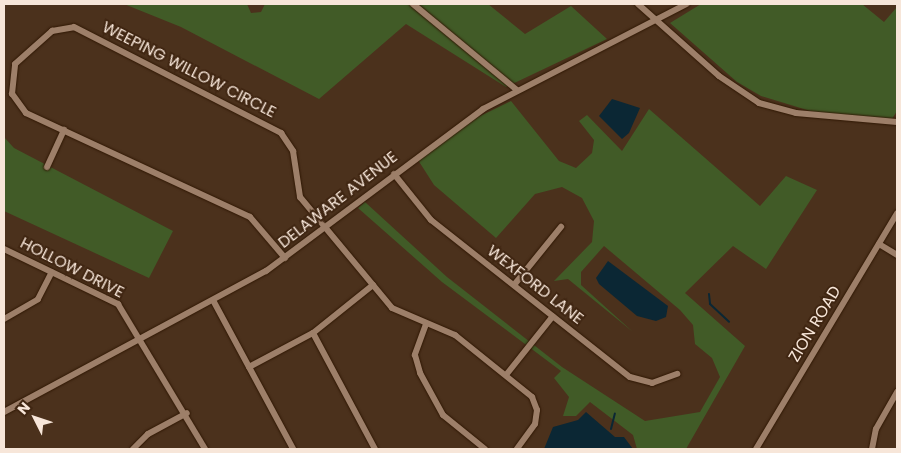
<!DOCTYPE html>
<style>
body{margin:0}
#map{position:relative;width:901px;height:453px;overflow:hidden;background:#4b311c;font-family:Poppins,sans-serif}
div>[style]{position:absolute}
.green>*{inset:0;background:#415b27}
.water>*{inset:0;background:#0b2734}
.stream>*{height:2px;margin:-1px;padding:0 1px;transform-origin:1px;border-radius:1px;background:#0b2734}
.roads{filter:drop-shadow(0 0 1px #301804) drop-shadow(0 0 1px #301804)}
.minor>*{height:6px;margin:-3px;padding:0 3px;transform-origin:3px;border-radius:3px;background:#9d7f69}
span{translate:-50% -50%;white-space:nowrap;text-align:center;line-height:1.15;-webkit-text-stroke:4px #402612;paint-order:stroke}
.street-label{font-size:16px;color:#f7e6d9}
.frame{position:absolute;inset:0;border:5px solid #f7e6d9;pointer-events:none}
.north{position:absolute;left:10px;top:393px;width:50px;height:50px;-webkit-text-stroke:4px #402612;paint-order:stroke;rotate:311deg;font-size:14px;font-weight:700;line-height:20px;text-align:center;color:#f7e6d9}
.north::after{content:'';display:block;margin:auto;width:18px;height:22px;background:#f7e6d9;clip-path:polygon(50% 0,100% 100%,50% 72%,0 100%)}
</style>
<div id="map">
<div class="green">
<i style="clip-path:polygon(124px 4px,247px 4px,251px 13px,261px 12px,265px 4px,488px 4px,525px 34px,571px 6px,607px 39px,506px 87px,406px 24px,319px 99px,181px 27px)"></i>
<i style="clip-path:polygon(701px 4px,862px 4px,884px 22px,897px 7px,897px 111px,890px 122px,830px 117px,761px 96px,737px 82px,670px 23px)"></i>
<i style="clip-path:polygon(511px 101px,559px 161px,576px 168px,592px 153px,594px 140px,579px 121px,587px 115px,622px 151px,649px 109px,760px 206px,786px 176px,817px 190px,766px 269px,733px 246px,685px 293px,745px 346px,686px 449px,637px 449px,633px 435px,590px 402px,576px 416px,563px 416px,569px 397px,554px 378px,561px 371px,442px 282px,358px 208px,365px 202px,447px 277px,562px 367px,645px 421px,700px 412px,720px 377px,712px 358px,695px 344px,693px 325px,680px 310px,604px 246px,581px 272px,581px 285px,633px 332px,568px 279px,554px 281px,592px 242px,594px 221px,582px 198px,562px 187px,535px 194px,496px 238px,434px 185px,418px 160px,478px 117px)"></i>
<i style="clip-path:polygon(4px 137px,14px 148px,173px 231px,149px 278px,4px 211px)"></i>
</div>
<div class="water">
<i style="clip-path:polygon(612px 99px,640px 108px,629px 133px,622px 139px,599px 116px)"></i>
<i style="clip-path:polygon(608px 261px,668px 306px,666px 317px,656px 321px,637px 316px,599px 284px,596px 278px)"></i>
<i style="clip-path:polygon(586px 412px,615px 437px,624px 437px,633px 449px,544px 449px,553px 427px,578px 420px)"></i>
</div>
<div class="stream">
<i style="left:709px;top:294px;width:10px;rotate:84deg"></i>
<i style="left:710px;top:304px;width:26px;rotate:43deg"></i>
<i style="left:611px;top:429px;width:16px;rotate:-76deg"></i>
</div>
<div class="roads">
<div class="minor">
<i style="left:413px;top:4px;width:135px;rotate:39.6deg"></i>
<i style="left:638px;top:4px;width:108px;rotate:41.6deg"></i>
<i style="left:719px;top:76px;width:48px;rotate:34deg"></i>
<i style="left:759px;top:103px;width:38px;rotate:15deg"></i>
<i style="left:796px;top:113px;width:101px;rotate:5.1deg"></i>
<i style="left:47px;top:167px;width:41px;rotate:-65.3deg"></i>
<i style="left:394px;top:174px;width:59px;rotate:51.2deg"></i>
<i style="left:431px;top:220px;width:253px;rotate:38.3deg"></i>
<i style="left:630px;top:377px;width:23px;rotate:15deg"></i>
<i style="left:652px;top:383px;width:27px;rotate:-20deg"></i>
<i style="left:879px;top:244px;width:21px;rotate:31deg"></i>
<i style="left:4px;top:249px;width:127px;rotate:25.8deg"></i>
<i style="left:118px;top:304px;width:169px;rotate:59deg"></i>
<i style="left:285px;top:258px;width:54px;rotate:-130.5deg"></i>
<i style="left:250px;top:217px;width:247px;rotate:-155.1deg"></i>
<i style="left:26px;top:113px;width:24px;rotate:-126deg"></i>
<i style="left:12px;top:94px;width:30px;rotate:-84deg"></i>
<i style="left:15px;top:64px;width:50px;rotate:-41.7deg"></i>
<i style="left:52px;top:31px;width:22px;rotate:-10deg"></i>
<i style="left:74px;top:27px;width:233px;rotate:27.1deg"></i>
<i style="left:281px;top:133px;width:22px;rotate:56deg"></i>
<i style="left:293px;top:151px;width:47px;rotate:81.3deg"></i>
<i style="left:300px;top:197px;width:144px;rotate:50.3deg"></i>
<i style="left:392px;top:308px;width:69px;rotate:23.2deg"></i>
<i style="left:455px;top:335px;width:99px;rotate:38.8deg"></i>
<i style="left:532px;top:397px;width:14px;rotate:69deg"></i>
<i style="left:537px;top:410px;width:14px;rotate:98deg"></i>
<i style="left:535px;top:424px;width:31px;rotate:126deg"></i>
<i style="left:514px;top:285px;width:75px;rotate:-51deg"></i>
<i style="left:214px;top:302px;width:167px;rotate:61.7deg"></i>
<i style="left:4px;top:319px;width:39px;rotate:-30deg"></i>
<i style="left:38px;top:299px;width:30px;rotate:-63deg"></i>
<i style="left:426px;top:324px;width:33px;rotate:110deg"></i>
<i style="left:415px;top:355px;width:19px;rotate:74deg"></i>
<i style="left:420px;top:373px;width:48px;rotate:61.3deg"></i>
<i style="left:443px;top:415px;width:54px;rotate:39deg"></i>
<i style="left:313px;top:333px;width:132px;rotate:61.9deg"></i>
<i style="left:249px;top:367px;width:72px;rotate:-28deg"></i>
<i style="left:313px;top:333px;width:77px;rotate:-38.7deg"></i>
<i style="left:506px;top:375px;width:75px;rotate:-51.5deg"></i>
<i style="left:4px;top:412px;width:298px;rotate:-28.3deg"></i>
<i style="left:266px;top:271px;width:271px;rotate:-36.7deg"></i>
<i style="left:483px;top:109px;width:229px;rotate:-27.3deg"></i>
<i style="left:133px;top:449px;width:21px;rotate:-45deg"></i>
<i style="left:148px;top:434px;width:44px;rotate:-28.3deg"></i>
<i style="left:756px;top:449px;width:275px;rotate:-59.1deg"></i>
<i style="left:872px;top:449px;width:20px;rotate:-79deg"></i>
<i style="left:876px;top:429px;width:43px;rotate:-60.4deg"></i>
</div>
</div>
<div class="street-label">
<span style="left:189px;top:70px;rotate:27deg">WEEPING WILLOW CIRCLE</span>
<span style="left:338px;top:200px;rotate:-38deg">DELAWARE AVENUE</span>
<span style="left:72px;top:268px;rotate:27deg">HOLLOW DRIVE</span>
<span style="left:535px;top:285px;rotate:38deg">WEXFORD LANE</span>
<span style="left:815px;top:324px;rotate:-59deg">ZION ROAD</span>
</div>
<div class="frame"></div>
<div class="north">N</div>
</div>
